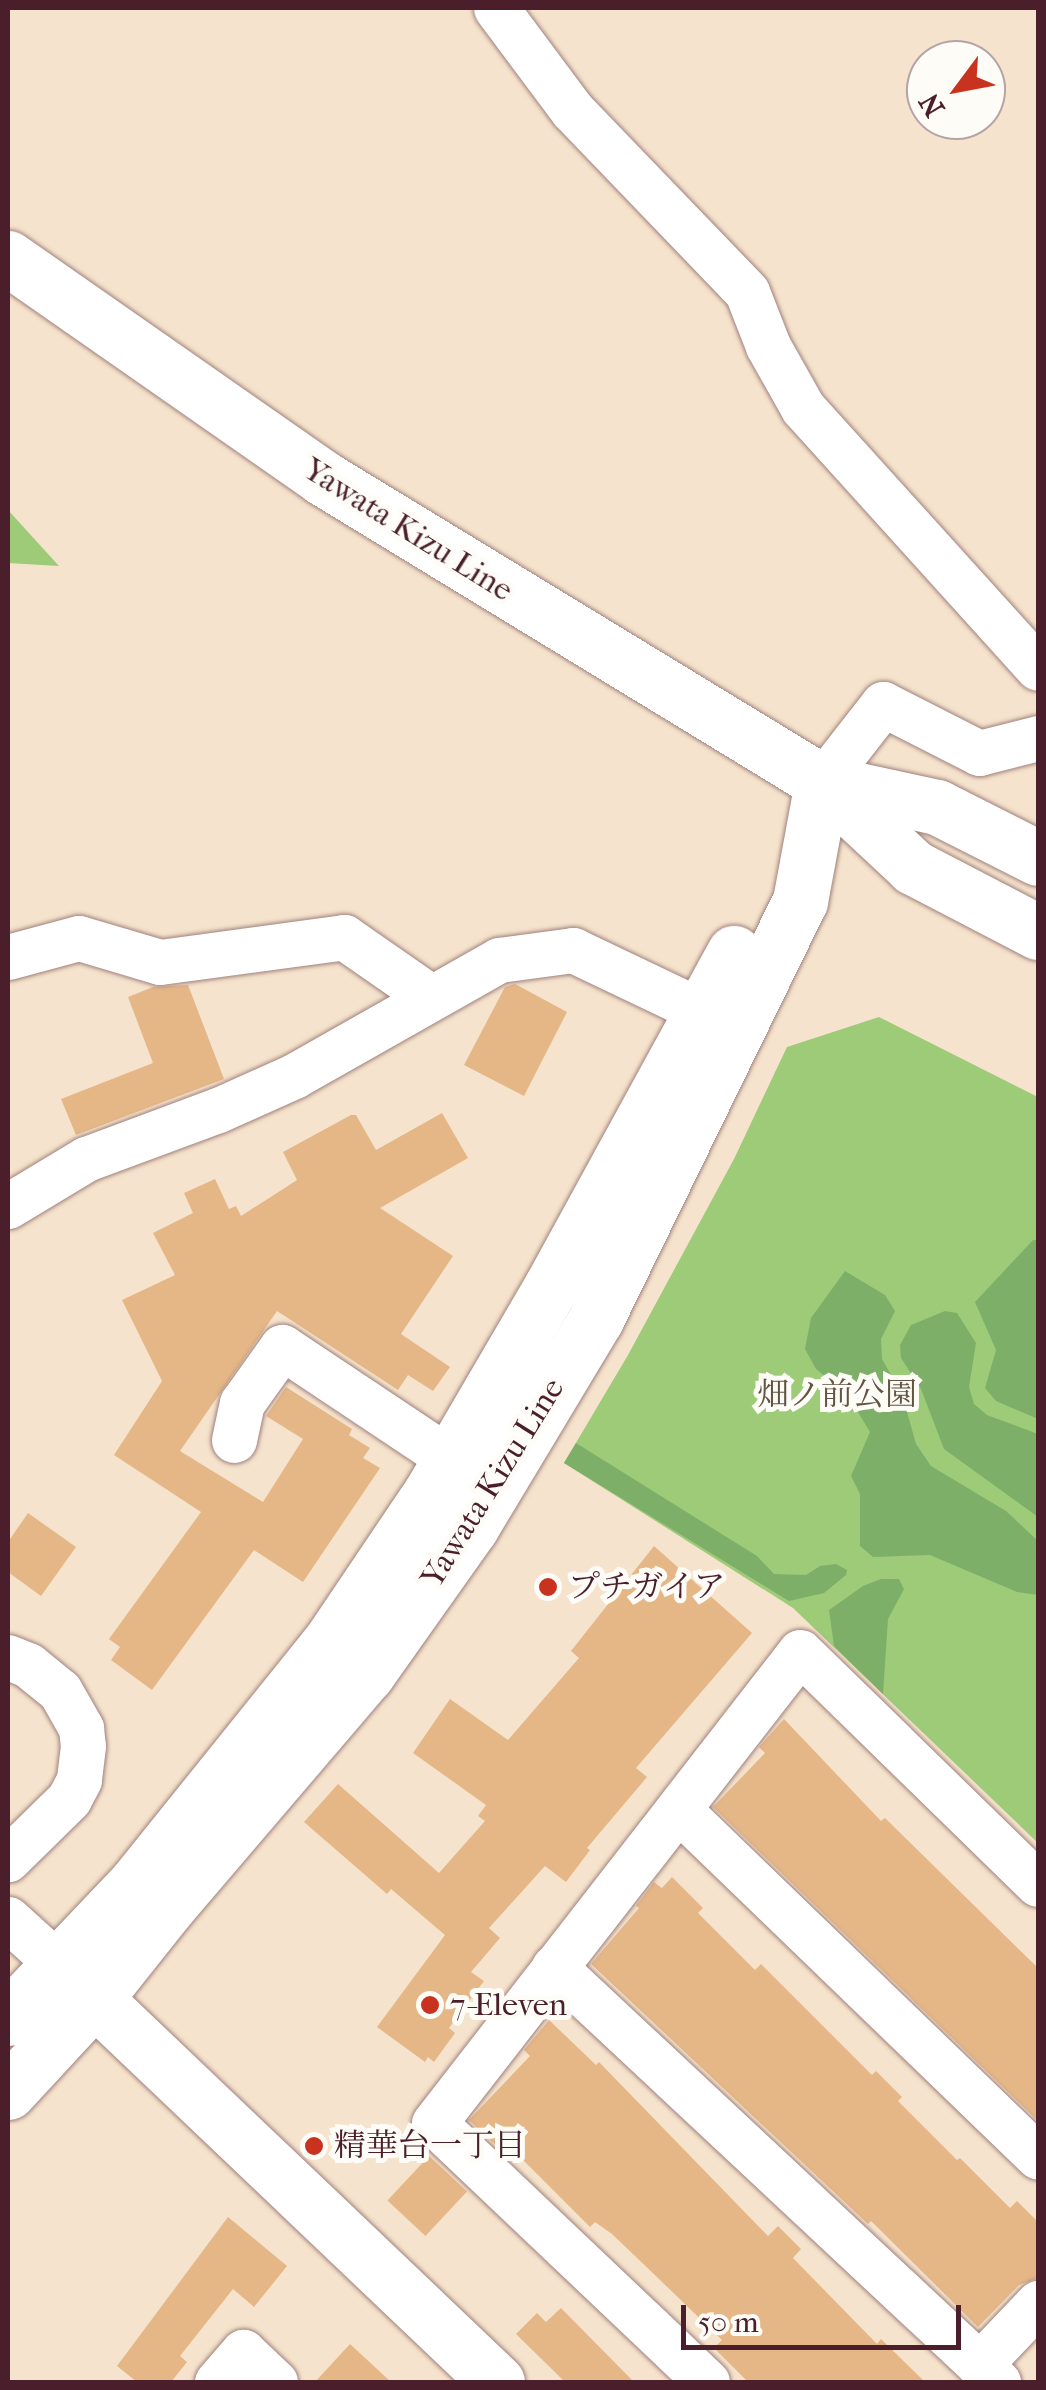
<!DOCTYPE html>
<meta charset="utf-8">
<style>
body{margin:0}
#map{position:relative;width:1046px;height:2390px;overflow:hidden;background:#f6e3cd;font-family:"IM FELL French Canon","Noto Serif JP",serif}
div>[style]{position:absolute}
.green>*{inset:0;background:#9dcb78}
.forest>*{inset:0;background:#7eaf68}
.building>*{inset:0;background:#e5b787;transform-origin:0 0}
.roads{filter:drop-shadow(0 0 2px #a0817c) drop-shadow(0 0 2px #a0817c)}
.minor>*{height:45px;margin:-22.5px;padding:0 22.5px;transform-origin:22.5px;border-radius:22.5px;background:#fff}
.tertiary>*{height:55px;margin:-27.5px;padding:0 27.5px;transform-origin:27.5px;border-radius:27.5px;background:#fff}
.primary>*{height:55px;margin:-27.5px;padding:0 27.5px;transform-origin:27.5px;border-radius:27.5px;background:#fff}
.dots>*{width:28px;height:28px;translate:-50% -50%;box-sizing:border-box;border:5px solid #fdfcf7;border-radius:50%}
span{translate:-50% -50%;white-space:nowrap;text-align:center;line-height:1.15;-webkit-text-stroke:10px #fdfcf7;paint-order:stroke}
.street-label{font-size:32px;color:#4a1f2b}
.park-label{font-size:32px;color:#635342}
.poi-label{font-size:32px;color:#4a1f2b}
.left{translate:0 -50%;text-align:left}
.frame{position:absolute;inset:0;border:10px solid #4a1f2b;pointer-events:none}
.north{position:absolute;left:906px;top:40px;width:100px;height:100px;box-sizing:border-box;background:#fdfcf7;border:2px solid #b5a4a5;border-radius:50%;rotate:238deg;font-size:28px;font-weight:700;line-height:40px;text-align:center;color:#4a1f2b}
.north::after{content:'';display:block;margin:auto;width:35px;height:45px;background:#c8321e;clip-path:polygon(50% 0,100% 100%,50% 72%,0 100%)}
.scale{position:absolute;left:681px;top:2305px;width:280px;height:45px;box-sizing:border-box;border:5px solid #4a1f2b;border-top:0;padding-left:12px;font-size:30px;line-height:35px;white-space:nowrap;color:#4a1f2b;-webkit-text-stroke:8px #fdfcf7;paint-order:stroke}
</style>
<div id="map">
<div class="green">
<i style="clip-path:polygon(8px 510px,59px 566px,8px 563px)"></i>
<i style="clip-path:polygon(879px 1017px,1038px 1097px,1038px 1843px,793px 1608px,564px 1463px,628px 1355px,734px 1159px,787px 1047px)"></i>
</div>
<div class="forest">
<i style="clip-path:polygon(1033px 1240px,1038px 1240px,1038px 1419px,996px 1401px,985px 1388px,996px 1350px,975px 1302px)"></i>
<i style="clip-path:polygon(845px 1271px,885px 1295px,895px 1311px,881px 1339px,882px 1359px,902px 1394px,916px 1444px,931px 1466px,1006px 1511px,1038px 1541px,1038px 1595px,1017px 1592px,930px 1555px,873px 1557px,860px 1546px,860px 1494px,851px 1476px,870px 1432px,847px 1394px,816px 1369px,805px 1349px,811px 1318px)"></i>
<i style="clip-path:polygon(945px 1311px,957px 1313px,976px 1343px,969px 1387px,974px 1404px,987px 1415px,1038px 1434px,1038px 1517px,944px 1449px,921px 1389px,901px 1358px,900px 1345px,911px 1325px)"></i>
<i style="clip-path:polygon(576px 1443px,757px 1556px,774px 1574px,806px 1575px,820px 1566px,836px 1564px,847px 1570px,846px 1575px,824px 1593px,789px 1601px,564px 1463px)"></i>
<i style="clip-path:polygon(881px 1579px,899px 1579px,904px 1589px,888px 1619px,883px 1694px,834px 1646px,829px 1610px,863px 1586px)"></i>
</div>
<div class="building">
<i style="clip-path:polygon(515px 984px,567px 1012px,524px 1096px,464px 1065px,505px 987px)"></i>
<i style="clip-path:polygon(188px 985px,224px 1079px,76px 1135px,61px 1099px,153px 1063px,128px 997px,153px 987px)"></i>
<i style="clip-path:polygon(442px 1113px,468px 1158px,380px 1208px,453px 1256px,401px 1334px,450px 1367px,433px 1391px,408px 1375px,398px 1390px,277px 1311px,180px 1451px,263px 1502px,303px 1439px,266px 1416px,286px 1387px,352px 1429px,349px 1435px,370px 1448px,363px 1458px,380px 1468px,303px 1582px,254px 1550px,152px 1690px,111px 1660px,120px 1647px,109px 1639px,201px 1512px,114px 1455px,162px 1381px,122px 1300px,175px 1275px,153px 1233px,193px 1213px,184px 1193px,215px 1179px,229px 1209px,236px 1206px,241px 1216px,297px 1180px,283px 1152px,351px 1115px,356px 1115px,376px 1150px)"></i>
<i style="clip-path:polygon(28px 1513px,76px 1547px,41px 1596px,8px 1572px,8px 1542px)"></i>
<i style="clip-path:polygon(654px 1546px,752px 1633px,636px 1768px,647px 1777px,587px 1848px,590px 1850px,566px 1882px,545px 1866px,489px 1928px,500px 1938px,471px 1972px,484px 1981px,449px 2028px,455px 2033px,434px 2062px,428px 2057px,425px 2062px,377px 2027px,445px 1935px,391px 1889px,387px 1894px,304px 1822px,338px 1784px,439px 1873px,485px 1821px,478px 1816px,486px 1805px,413px 1753px,450px 1699px,508px 1740px,579px 1658px,571px 1651px)"></i>
<i style="clip-path:polygon(784px 1719px,881px 1821px,885px 1818px,1038px 1968px,1038px 2121px,713px 1807px,765px 1753px,759px 1747px)"></i>
<i style="clip-path:polygon(672px 1877px,703px 1908px,698px 1913px,755px 1970px,761px 1964px,872px 2075px,876px 2071px,902px 2097px,898px 2101px,957px 2160px,960px 2158px,1010px 2208px,1017px 2201px,1038px 2222px,1038px 2278px,1019px 2285px,978px 2327px,871px 2221px,868px 2224px,591px 1964px,639px 1908px,636px 1906px,654px 1882px,662px 1888px)"></i>
<i style="clip-path:polygon(549px 2020px,596px 2065px,599px 2062px,768px 2236px,778px 2226px,801px 2249px,793px 2258px,877px 2344px,881px 2339px,925px 2382px,748px 2382px,714px 2348px,722px 2340px,658px 2278px,612px 2234px,595px 2222px,590px 2227px,509px 2146px,503px 2152px,469px 2120px,530px 2056px,524px 2050px)"></i>
<i style="left:429px;top:2156px;width:52px;height:61px;rotate:43deg"></i>
<i style="clip-path:polygon(228px 2217px,287px 2266px,254px 2307px,233px 2289px,180px 2356px,187px 2362px,171px 2382px,137px 2382px,117px 2366px)"></i>
<i style="clip-path:polygon(561px 2308px,634px 2382px,565px 2382px,516px 2334px,537px 2313px,546px 2322px)"></i>
<i style="clip-path:polygon(350px 2344px,391px 2382px,315px 2382px)"></i>
</div>
<div class="roads">
<div class="minor">
<i style="left:496px;top:8px;width:127px;rotate:53.3deg"></i>
<i style="left:572px;top:110px;width:252px;rotate:46.1deg"></i>
<i style="left:747px;top:292px;width:58px;rotate:68.7deg"></i>
<i style="left:768px;top:346px;width:71px;rotate:60.6deg"></i>
<i style="left:803px;top:408px;width:350px;rotate:47.9deg"></i>
<i style="left:822px;top:782px;width:99px;rotate:-52deg"></i>
<i style="left:883px;top:704px;width:108px;rotate:27deg"></i>
<i style="left:979px;top:753px;width:61px;rotate:-14.3deg"></i>
<i style="left:8px;top:957px;width:73px;rotate:-15deg"></i>
<i style="left:79px;top:938px;width:84px;rotate:16.5deg"></i>
<i style="left:160px;top:962px;width:186px;rotate:-7.7deg"></i>
<i style="left:344px;top:937px;width:103px;rotate:34.8deg"></i>
<i style="left:8px;top:1206px;width:91px;rotate:-31.1deg"></i>
<i style="left:86px;top:1159px;width:141px;rotate:-20.4deg"></i>
<i style="left:218px;top:1110px;width:83px;rotate:-24.1deg"></i>
<i style="left:294px;top:1076px;width:236px;rotate:-29.5deg"></i>
<i style="left:499px;top:960px;width:75px;rotate:-7.7deg"></i>
<i style="left:573px;top:950px;width:144px;rotate:25.5deg"></i>
<i style="left:234px;top:1440px;width:38px;rotate:-78deg"></i>
<i style="left:242px;top:1403px;width:69px;rotate:-54.5deg"></i>
<i style="left:282px;top:1347px;width:202px;rotate:33.7deg"></i>
<i style="left:8px;top:1657px;width:22px;rotate:22deg"></i>
<i style="left:28px;top:1665px;width:41px;rotate:39.1deg"></i>
<i style="left:60px;top:1691px;width:43px;rotate:60.4deg"></i>
<i style="left:81px;top:1728px;width:18px;rotate:84deg"></i>
<i style="left:83px;top:1746px;width:34px;rotate:97deg"></i>
<i style="left:79px;top:1780px;width:21px;rotate:118deg"></i>
<i style="left:69px;top:1799px;width:86px;rotate:135.5deg"></i>
<i style="left:679px;top:1810px;width:499px;rotate:44deg"></i>
<i style="left:8px;top:1919px;width:72px;rotate:42.2deg"></i>
<i style="left:554px;top:1967px;width:608px;rotate:43.07deg"></i>
<i style="left:979px;top:2365px;width:86px;rotate:-46.4deg"></i>
<i style="left:217px;top:2382px;width:40px;rotate:-49deg"></i>
<i style="left:243px;top:2352px;width:44px;rotate:43.2deg"></i>
<i style="left:707px;top:2382px;width:376px;rotate:-136.5deg"></i>
<i style="left:434px;top:2123px;width:596px;rotate:-52.15deg"></i>
<i style="left:800px;top:1652px;width:332px;rotate:44.3deg"></i>
</div>
<div class="tertiary">
<i style="left:61px;top:1967px;width:602px;rotate:43.59deg"></i>
</div>
<div class="primary">
<i style="left:8px;top:258px;width:384px;rotate:34.9deg"></i>
<i style="left:323px;top:478px;width:584px;rotate:31.35deg"></i>
<i style="left:822px;top:782px;width:125px;rotate:43deg"></i>
<i style="left:913px;top:867px;width:141px;rotate:27.5deg"></i>
<i style="left:822px;top:782px;width:118px;rotate:12.3deg"></i>
<i style="left:937px;top:807px;width:113px;rotate:26.8deg"></i>
<i style="left:8px;top:2018px;width:186px;rotate:-46.5deg"></i>
<i style="left:136px;top:1883px;width:313px;rotate:-51.2deg"></i>
<i style="left:332px;top:1639px;width:181px;rotate:-56deg"></i>
<i style="left:433px;top:1489px;width:234px;rotate:-59.7deg"></i>
<i style="left:551px;top:1287px;width:381px;rotate:-61.3deg"></i>
<i style="left:8px;top:2092px;width:129px;rotate:-47.2deg"></i>
<i style="left:96px;top:1997px;width:112px;rotate:-51.5deg"></i>
<i style="left:166px;top:1909px;width:309px;rotate:-49.5deg"></i>
<i style="left:367px;top:1674px;width:180px;rotate:-54.7deg"></i>
<i style="left:471px;top:1527px;width:243px;rotate:-59deg"></i>
<i style="left:596px;top:1319px;width:465px;rotate:-64deg"></i>
<i style="left:800px;top:901px;width:121px;rotate:-79.5deg"></i>
</div>
</div>
<div class="dots">
<i style="left:548px;top:1587px;background:#c8321e"></i>
<i style="left:430px;top:2005px;background:#c8321e"></i>
<i style="left:314px;top:2146px;background:#c8321e"></i>
</div>
<div class="street-label">
<span style="left:408px;top:530px;rotate:32deg">Yawata Kizu Line</span>
<span style="left:493px;top:1483px;rotate:-58deg">Yawata Kizu Line</span>
</div>
<div class="park-label">
<span style="left:837px;top:1395px">畑ノ前公園</span>
</div>
<div class="poi-label">
<span class="left" style="left:568px;top:1587px">プチガイア</span>
<span class="left" style="left:450px;top:2005px">7-Eleven</span>
<span class="left" style="left:334px;top:2146px">精華台一丁目</span>
</div>
<div class="frame"></div>
<div class="north">N</div>
<div class="scale">50 m</div>
</div>
